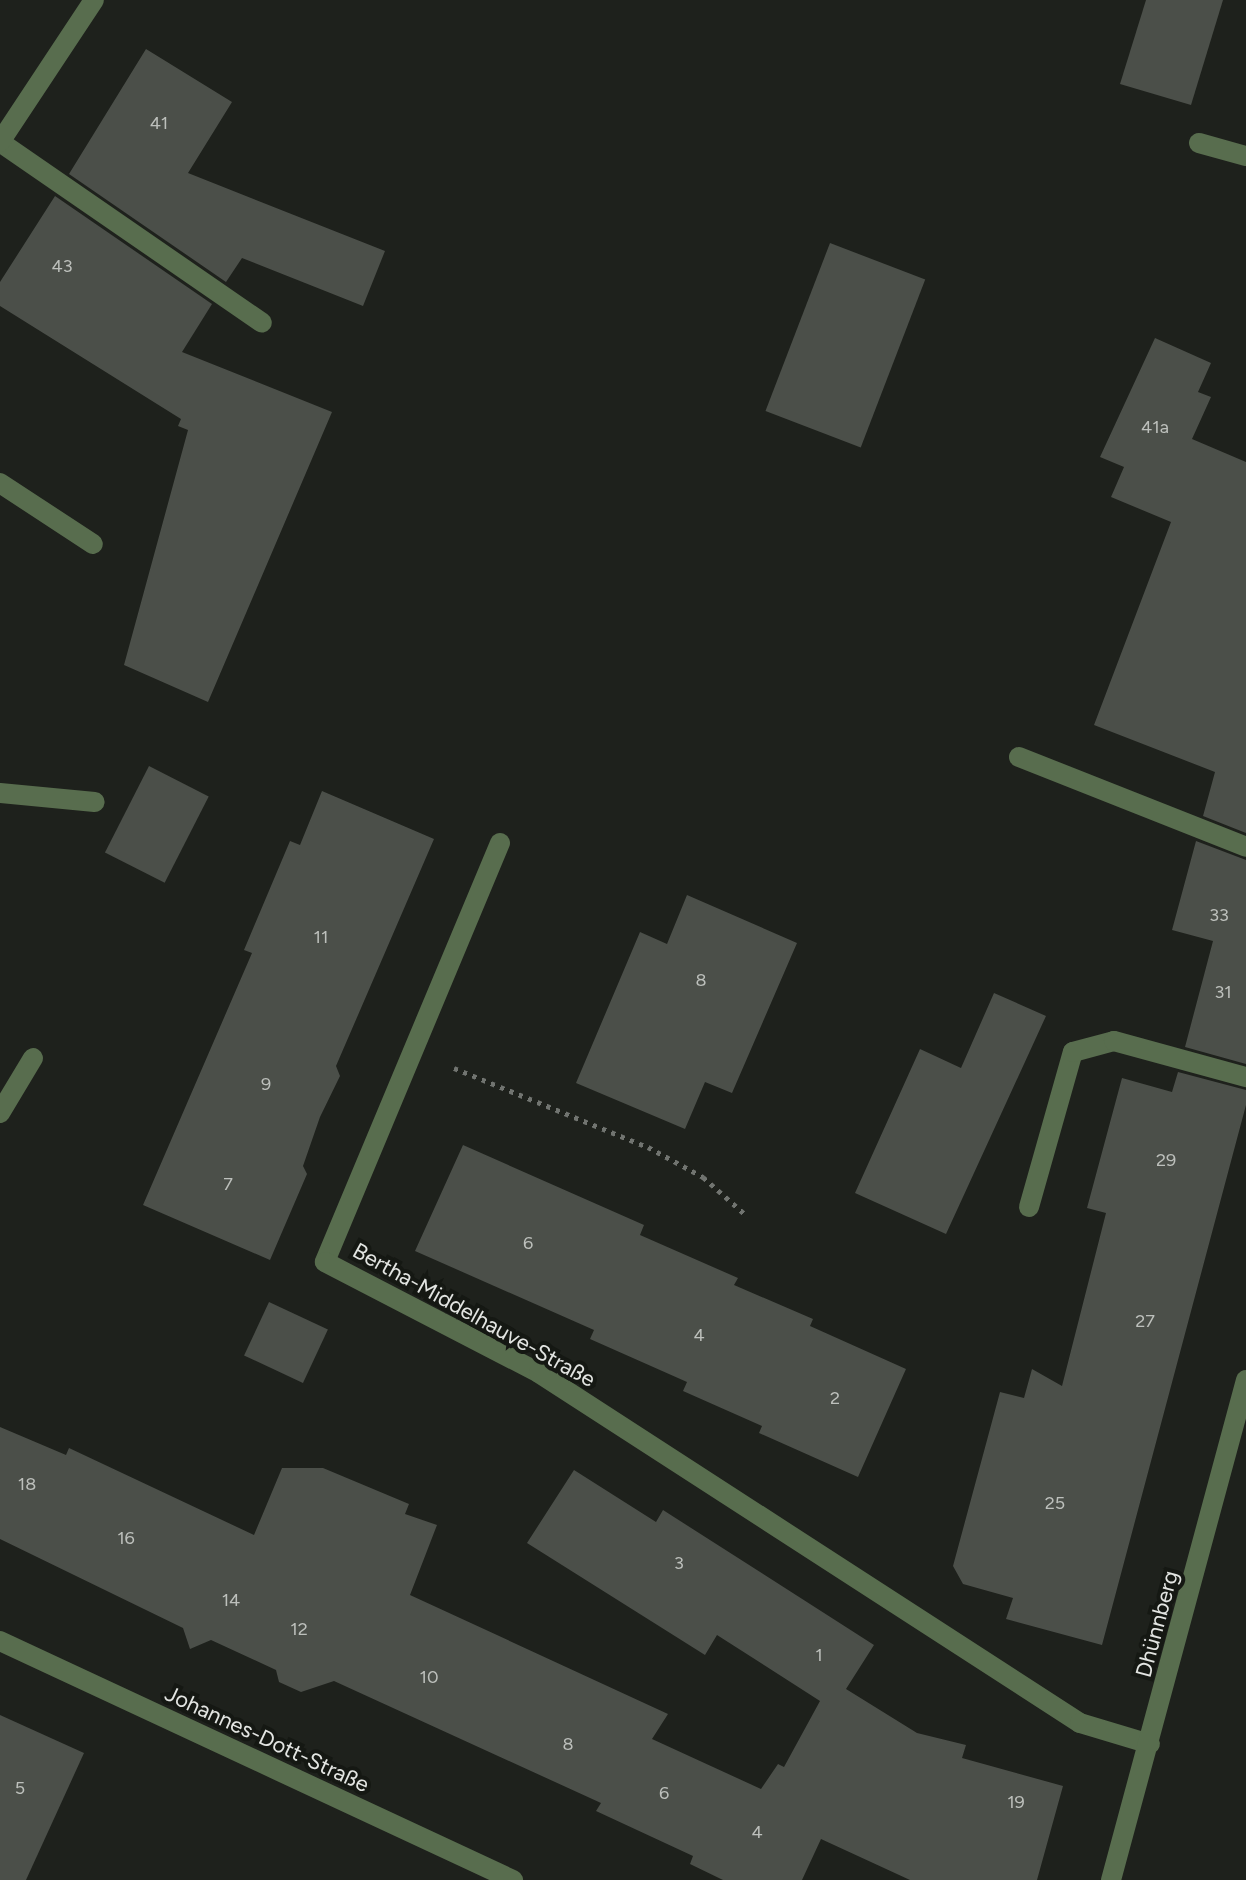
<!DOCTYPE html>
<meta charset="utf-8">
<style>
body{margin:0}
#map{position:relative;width:1246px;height:1880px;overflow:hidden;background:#1e211c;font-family:Figtree,sans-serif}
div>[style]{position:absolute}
.building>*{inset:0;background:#4b4f49;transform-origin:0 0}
.path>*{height:5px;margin-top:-2.5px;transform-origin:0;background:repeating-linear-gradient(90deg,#717470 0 4px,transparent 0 10px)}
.service>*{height:20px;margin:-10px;padding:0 10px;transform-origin:10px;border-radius:10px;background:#586d4e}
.minor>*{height:20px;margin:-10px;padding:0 10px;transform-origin:10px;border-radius:10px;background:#586d4e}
.tertiary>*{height:20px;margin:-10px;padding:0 10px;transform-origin:10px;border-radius:10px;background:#586d4e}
span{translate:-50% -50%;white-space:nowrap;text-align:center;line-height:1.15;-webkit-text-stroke:8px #151813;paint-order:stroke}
.number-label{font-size:18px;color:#bdc0bc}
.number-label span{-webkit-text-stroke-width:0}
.street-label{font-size:22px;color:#e3e5e2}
</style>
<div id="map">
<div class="building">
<i style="clip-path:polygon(1146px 0,1223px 0,1191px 105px,1120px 84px)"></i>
<i style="clip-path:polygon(146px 49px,232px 102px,188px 173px,385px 251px,363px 306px,242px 258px,226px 282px,69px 174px)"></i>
<i style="clip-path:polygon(55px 196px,212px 304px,182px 352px,332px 412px,208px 702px,124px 665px,188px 430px,178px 426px,181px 419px,0 306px,0 282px)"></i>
<i style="left:830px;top:243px;width:102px;height:180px;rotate:21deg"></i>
<i style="clip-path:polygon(1155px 338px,1211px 363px,1198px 392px,1211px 397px,1192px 439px,1246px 462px,1246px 833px,1203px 816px,1215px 772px,1094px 725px,1171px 522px,1111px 497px,1124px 467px,1100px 457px)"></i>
<i style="left:149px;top:766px;width:67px;height:97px;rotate:27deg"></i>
<i style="clip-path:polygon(322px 791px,434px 839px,336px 1066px,340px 1076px,320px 1117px,303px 1166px,307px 1174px,270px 1260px,143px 1205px,252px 953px,244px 950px,290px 841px,300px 845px)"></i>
<i style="clip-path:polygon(1196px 841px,1246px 860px,1246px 1064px,1185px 1047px,1213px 941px,1172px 930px)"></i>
<i style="clip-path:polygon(687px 895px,797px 943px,732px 1093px,705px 1082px,685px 1129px,576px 1083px,640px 932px,667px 944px)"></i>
<i style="clip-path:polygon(994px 993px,1046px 1016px,946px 1234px,855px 1193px,920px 1049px,961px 1068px)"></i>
<i style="clip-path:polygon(1178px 1072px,1246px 1090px,1246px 1105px,1102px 1645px,1006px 1619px,1013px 1598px,963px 1584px,953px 1566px,1000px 1392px,1024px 1398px,1032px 1369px,1062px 1386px,1106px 1213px,1087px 1208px,1122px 1078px,1172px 1092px)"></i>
<i style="clip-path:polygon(463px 1145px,644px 1225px,640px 1235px,738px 1278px,734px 1285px,813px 1319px,810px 1326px,906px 1369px,858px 1477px,759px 1433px,762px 1426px,683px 1391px,687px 1382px,590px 1339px,594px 1330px,415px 1251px)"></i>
<i style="left:269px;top:1302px;width:65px;height:59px;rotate:25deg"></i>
<i style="clip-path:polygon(0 1427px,66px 1455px,69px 1448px,254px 1535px,282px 1468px,323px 1468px,409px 1504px,405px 1514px,437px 1525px,410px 1595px,668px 1714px,652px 1739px,761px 1789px,778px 1764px,784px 1767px,820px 1701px,717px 1635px,705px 1655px,527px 1543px,574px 1470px,656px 1522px,663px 1510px,874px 1645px,846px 1689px,917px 1733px,966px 1745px,962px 1758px,1063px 1786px,1037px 1880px,910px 1880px,821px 1839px,802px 1880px,723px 1880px,690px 1864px,693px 1856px,596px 1811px,601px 1803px,334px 1681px,301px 1692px,279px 1682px,276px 1670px,211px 1640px,190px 1649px,183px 1628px,0 1539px)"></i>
<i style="clip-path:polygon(0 1715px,84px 1753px,26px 1880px,0 1880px)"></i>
</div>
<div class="path">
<i style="left:454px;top:1068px;width:209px;rotate:22.2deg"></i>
<i style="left:648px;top:1147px;width:63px;rotate:28.6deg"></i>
<i style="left:703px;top:1177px;width:59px;rotate:41.6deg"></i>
</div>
<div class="service">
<i style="left:0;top:142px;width:318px;rotate:34.6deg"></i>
<i style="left:1199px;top:143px;width:49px;rotate:15.5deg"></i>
<i style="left:0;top:483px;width:111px;rotate:33.3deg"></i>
<i style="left:1019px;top:757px;width:244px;rotate:21.6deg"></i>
<i style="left:0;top:793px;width:95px;rotate:5.4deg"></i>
<i style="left:0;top:1113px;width:64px;rotate:-59deg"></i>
<i style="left:1029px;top:1207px;width:161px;rotate:-74.2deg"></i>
<i style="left:1073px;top:1052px;width:42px;rotate:-15deg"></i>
<i style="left:1114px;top:1041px;width:137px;rotate:15.3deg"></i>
</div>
<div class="minor">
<i style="left:0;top:142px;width:170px;rotate:-56.5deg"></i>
<i style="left:500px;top:843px;width:454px;rotate:112.7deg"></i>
<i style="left:325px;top:1262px;width:241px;rotate:27.4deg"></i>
<i style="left:539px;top:1373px;width:644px;rotate:32.9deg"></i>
<i style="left:1080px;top:1723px;width:73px;rotate:16.7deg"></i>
<i style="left:0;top:1641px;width:566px;rotate:24.98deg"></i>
</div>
<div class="tertiary">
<i style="left:1111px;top:1880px;width:518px;rotate:-74.89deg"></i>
</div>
<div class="number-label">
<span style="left:159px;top:123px">41</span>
<span style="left:62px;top:266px">43</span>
<span style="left:1155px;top:427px">41a</span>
<span style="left:1219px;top:915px">33</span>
<span style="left:321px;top:937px">11</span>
<span style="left:701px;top:980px">8</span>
<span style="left:1223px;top:992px">31</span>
<span style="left:266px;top:1084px">9</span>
<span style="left:1166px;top:1160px">29</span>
<span style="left:228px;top:1184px">7</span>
<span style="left:528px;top:1243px">6</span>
<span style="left:1145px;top:1321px">27</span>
<span style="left:699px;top:1335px">4</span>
<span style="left:835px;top:1398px">2</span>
<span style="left:27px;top:1484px">18</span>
<span style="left:1055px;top:1503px">25</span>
<span style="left:126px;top:1538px">16</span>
<span style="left:679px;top:1563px">3</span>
<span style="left:231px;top:1600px">14</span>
<span style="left:299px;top:1629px">12</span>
<span style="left:819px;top:1655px">1</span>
<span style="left:429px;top:1677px">10</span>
<span style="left:568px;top:1744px">8</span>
<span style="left:20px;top:1788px">5</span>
<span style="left:664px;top:1793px">6</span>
<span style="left:1016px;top:1802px">19</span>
<span style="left:757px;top:1832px">4</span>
</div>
<div class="street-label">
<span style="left:474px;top:1315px;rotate:29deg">Bertha-Middelhauve-Straße</span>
<span style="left:1157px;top:1624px;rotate:-75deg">Dhünnberg</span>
<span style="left:267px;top:1739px;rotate:25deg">Johannes-Dott-Straße</span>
</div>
</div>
